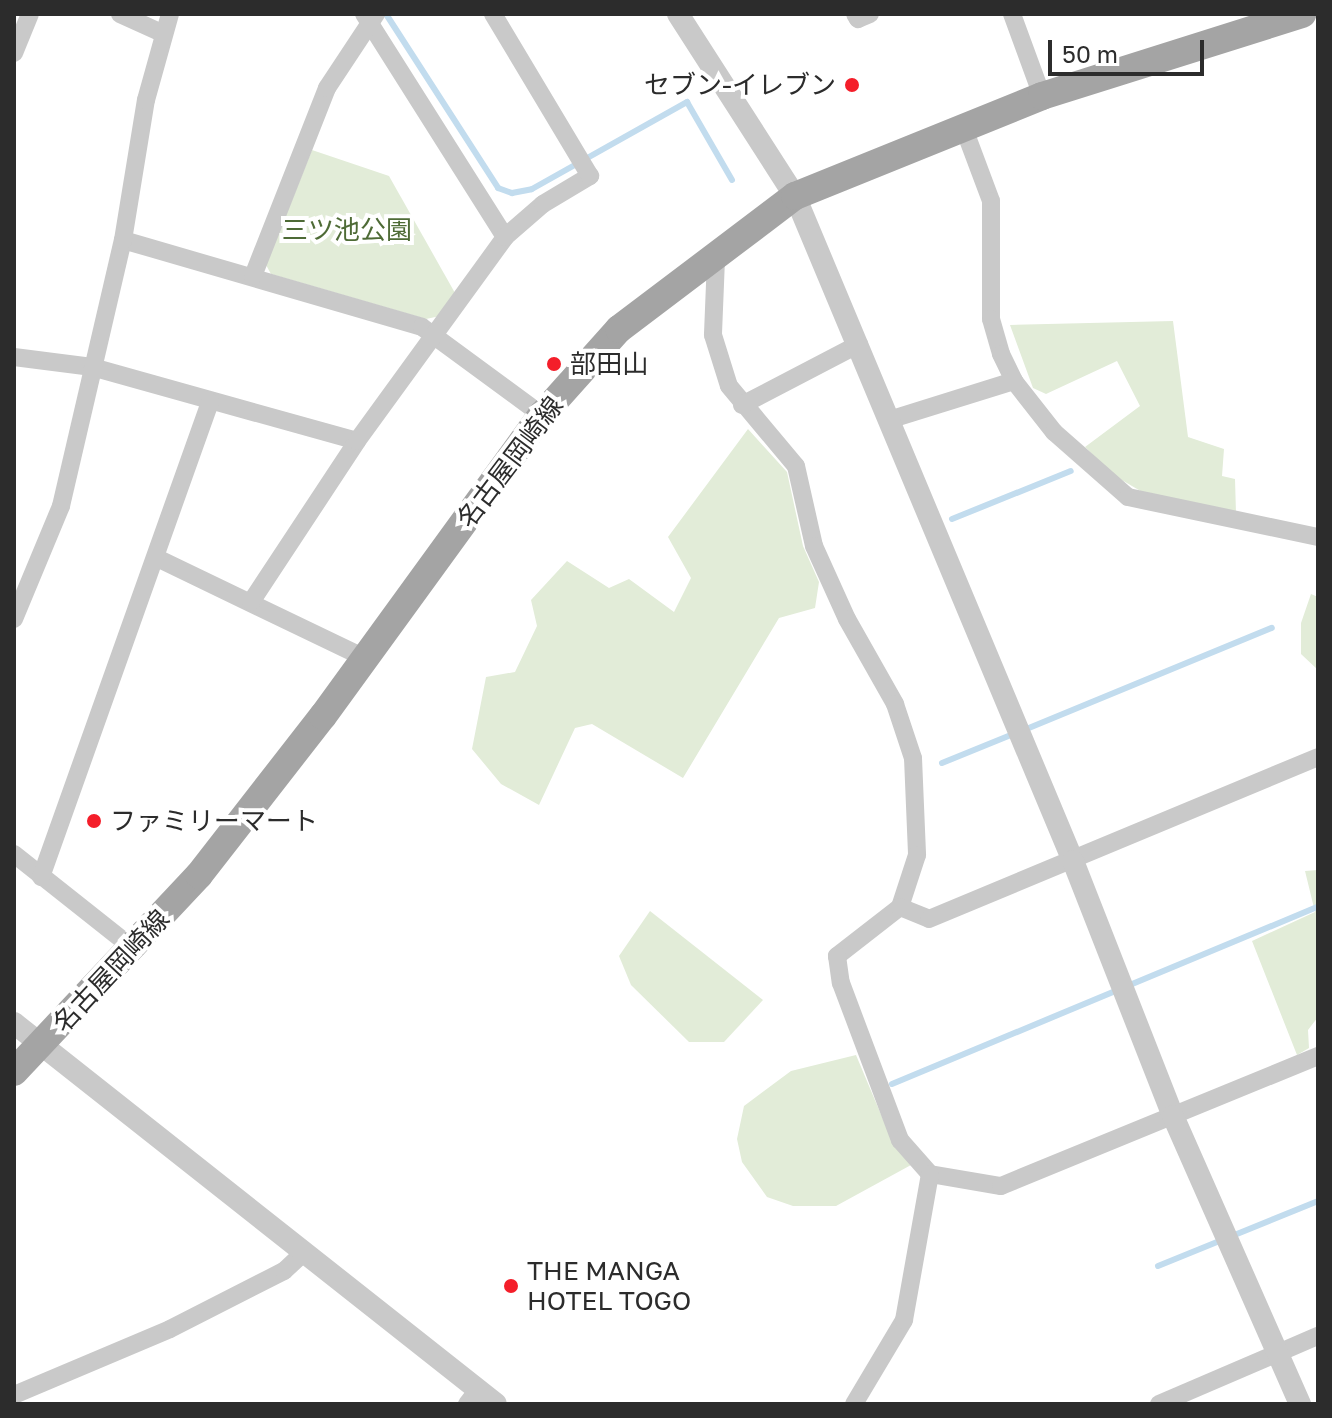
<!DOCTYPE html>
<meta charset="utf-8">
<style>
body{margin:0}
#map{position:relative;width:1332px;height:1418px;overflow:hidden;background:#fff;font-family:"Golos Text","Noto Sans JP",sans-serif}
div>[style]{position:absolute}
.green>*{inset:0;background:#e2ecd8}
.stream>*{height:6px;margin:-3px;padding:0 3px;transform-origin:3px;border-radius:3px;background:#c2dcee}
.minor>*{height:18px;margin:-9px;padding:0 9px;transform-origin:9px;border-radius:9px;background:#c9c9c9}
.tertiary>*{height:22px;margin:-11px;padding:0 11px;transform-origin:11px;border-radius:11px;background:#c9c9c9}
.primary>*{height:28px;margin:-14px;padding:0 14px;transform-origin:14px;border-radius:14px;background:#a4a4a4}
.dots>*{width:22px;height:22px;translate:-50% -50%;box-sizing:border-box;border:4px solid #fff;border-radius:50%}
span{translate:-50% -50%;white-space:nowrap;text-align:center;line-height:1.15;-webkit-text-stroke:8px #fff;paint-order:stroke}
.poi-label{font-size:26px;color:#2c2c2c}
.right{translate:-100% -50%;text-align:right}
.left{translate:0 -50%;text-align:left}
.park-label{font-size:26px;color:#4e6b36}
.street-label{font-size:26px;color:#2c2c2c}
.frame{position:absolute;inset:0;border:16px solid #2c2c2c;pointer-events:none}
.scale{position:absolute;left:1048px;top:40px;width:156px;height:36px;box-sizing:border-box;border:4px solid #2c2c2c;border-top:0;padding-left:10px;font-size:24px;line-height:28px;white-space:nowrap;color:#2c2c2c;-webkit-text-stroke:6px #fff;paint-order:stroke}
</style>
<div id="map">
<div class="green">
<i style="clip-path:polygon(312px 150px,389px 176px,455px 293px,440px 316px,426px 319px,271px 274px,266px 265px)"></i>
<i style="clip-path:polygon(1173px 321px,1188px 437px,1224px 449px,1222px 476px,1235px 479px,1236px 513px,1149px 496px,1115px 476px,1085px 447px,1140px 406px,1117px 361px,1046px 394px,1033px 388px,1010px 325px)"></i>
<i style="clip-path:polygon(748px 429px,787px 472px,803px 546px,819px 582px,815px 608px,779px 618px,683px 778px,592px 724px,575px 728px,539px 805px,501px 784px,472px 749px,486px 677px,515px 672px,537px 626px,531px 600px,567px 561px,609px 588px,629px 579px,674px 612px,691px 578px,668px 537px)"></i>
<i style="clip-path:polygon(1311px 594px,1318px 597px,1318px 670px,1301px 654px,1301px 623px)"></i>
<i style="clip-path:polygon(1318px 870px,1318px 1017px,1308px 1030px,1309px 1048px,1297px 1055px,1252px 941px,1315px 912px,1305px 871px)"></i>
<i style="clip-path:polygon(650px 911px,763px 1000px,724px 1042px,689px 1042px,631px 985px,619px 956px)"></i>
<i style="clip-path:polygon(856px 1055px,885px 1124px,911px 1165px,836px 1206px,793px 1206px,767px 1197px,742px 1162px,737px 1139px,744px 1106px,791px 1071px)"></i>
</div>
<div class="stream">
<i style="left:386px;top:14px;width:207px;rotate:57.2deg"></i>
<i style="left:498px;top:188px;width:15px;rotate:20deg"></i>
<i style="left:512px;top:193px;width:20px;rotate:-11deg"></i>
<i style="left:532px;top:189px;width:178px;rotate:-29.3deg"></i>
<i style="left:687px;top:102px;width:90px;rotate:60deg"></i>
<i style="left:952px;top:519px;width:128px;rotate:-22deg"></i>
<i style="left:1024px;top:730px;width:268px;rotate:-22.4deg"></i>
<i style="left:942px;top:763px;width:77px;rotate:-22.2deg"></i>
<i style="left:892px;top:1084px;width:461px;rotate:-22.6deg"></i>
<i style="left:1232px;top:1236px;width:93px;rotate:-22.1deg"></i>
<i style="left:1158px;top:1266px;width:69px;rotate:-22.1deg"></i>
</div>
<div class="minor">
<i style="left:120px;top:14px;width:48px;rotate:24.4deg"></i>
<i style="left:364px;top:14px;width:264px;rotate:57.7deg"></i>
<i style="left:855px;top:14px;width:6px;rotate:59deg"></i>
<i style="left:858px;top:19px;width:13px;rotate:-23deg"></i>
<i style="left:1012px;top:14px;width:87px;rotate:69.9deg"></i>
<i style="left:14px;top:53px;width:42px;rotate:-67.7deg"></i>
<i style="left:963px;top:126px;width:80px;rotate:69.5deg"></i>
<i style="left:991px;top:201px;width:118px;rotate:90deg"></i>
<i style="left:991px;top:319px;width:36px;rotate:74deg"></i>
<i style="left:1001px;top:354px;width:30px;rotate:64deg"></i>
<i style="left:1014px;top:381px;width:65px;rotate:51.9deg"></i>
<i style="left:1054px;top:432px;width:98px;rotate:41.3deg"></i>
<i style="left:1128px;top:497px;width:194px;rotate:11.9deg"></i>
<i style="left:123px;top:240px;width:311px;rotate:16.2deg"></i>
<i style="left:422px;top:327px;width:149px;rotate:36.3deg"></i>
<i style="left:716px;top:259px;width:76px;rotate:92.3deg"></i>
<i style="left:713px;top:335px;width:53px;rotate:72.6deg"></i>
<i style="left:729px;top:386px;width:104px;rotate:50.1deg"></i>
<i style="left:796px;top:466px;width:82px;rotate:77.3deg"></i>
<i style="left:814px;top:546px;width:80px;rotate:65.7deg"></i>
<i style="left:847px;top:619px;width:98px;rotate:60.5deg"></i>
<i style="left:895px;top:704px;width:57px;rotate:71.6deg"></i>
<i style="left:913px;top:758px;width:97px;rotate:87.6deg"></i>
<i style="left:917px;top:855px;width:55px;rotate:108.1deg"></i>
<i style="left:900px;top:907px;width:80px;rotate:142.1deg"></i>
<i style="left:837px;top:956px;width:27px;rotate:82deg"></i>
<i style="left:841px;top:983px;width:168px;rotate:69.4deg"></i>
<i style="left:900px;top:1140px;width:45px;rotate:48.6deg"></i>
<i style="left:930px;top:1174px;width:72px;rotate:9.6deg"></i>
<i style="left:1001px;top:1186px;width:343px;rotate:-22.3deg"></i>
<i style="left:253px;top:276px;width:202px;rotate:-68.5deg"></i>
<i style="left:327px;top:88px;width:89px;rotate:-56.5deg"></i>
<i style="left:14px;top:357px;width:79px;rotate:7.3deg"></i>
<i style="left:92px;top:367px;width:275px;rotate:15.6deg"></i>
<i style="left:742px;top:405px;width:132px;rotate:-27.5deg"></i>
<i style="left:892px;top:419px;width:128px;rotate:-17.3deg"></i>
<i style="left:157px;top:558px;width:231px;rotate:25.7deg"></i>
<i style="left:251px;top:602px;width:193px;rotate:-56.6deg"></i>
<i style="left:357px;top:441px;width:252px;rotate:-54deg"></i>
<i style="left:505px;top:237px;width:50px;rotate:-41deg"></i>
<i style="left:543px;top:204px;width:55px;rotate:-30.8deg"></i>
<i style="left:590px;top:176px;width:189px;rotate:-120.9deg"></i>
<i style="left:14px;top:619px;width:122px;rotate:-67.4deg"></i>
<i style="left:61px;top:506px;width:273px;rotate:-76.9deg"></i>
<i style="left:123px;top:240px;width:142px;rotate:-80.7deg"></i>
<i style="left:146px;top:100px;width:89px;rotate:-74.4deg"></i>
<i style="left:14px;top:854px;width:153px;rotate:38.4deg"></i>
<i style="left:41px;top:877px;width:504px;rotate:-70.41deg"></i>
<i style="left:900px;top:907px;width:31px;rotate:22deg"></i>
<i style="left:929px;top:919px;width:421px;rotate:-22.6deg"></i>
<i style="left:14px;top:1395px;width:169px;rotate:-22.9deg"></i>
<i style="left:170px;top:1329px;width:128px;rotate:-27deg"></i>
<i style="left:284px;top:1271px;width:25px;rotate:-43deg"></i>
<i style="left:467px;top:1404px;width:18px;rotate:-52deg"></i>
<i style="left:854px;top:1404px;width:98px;rotate:-59.2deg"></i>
<i style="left:904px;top:1320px;width:148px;rotate:-79.9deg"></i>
<i style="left:1159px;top:1404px;width:173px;rotate:-23.2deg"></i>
</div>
<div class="tertiary">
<i style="left:678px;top:14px;width:216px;rotate:57.3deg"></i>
<i style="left:795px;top:196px;width:721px;rotate:67.31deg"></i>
<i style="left:1073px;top:861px;width:274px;rotate:68.6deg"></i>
<i style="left:1173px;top:1116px;width:315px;rotate:66.2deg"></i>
<i style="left:14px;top:1023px;width:614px;rotate:38.32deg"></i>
</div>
<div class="primary">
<i style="left:14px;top:1072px;width:270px;rotate:-46.8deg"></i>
<i style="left:199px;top:875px;width:202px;rotate:-52.1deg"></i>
<i style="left:323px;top:716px;width:372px;rotate:-54deg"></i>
<i style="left:542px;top:415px;width:115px;rotate:-48.2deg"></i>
<i style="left:619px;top:329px;width:221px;rotate:-37.1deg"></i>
<i style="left:795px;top:196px;width:266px;rotate:-22deg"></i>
<i style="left:1042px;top:96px;width:273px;rotate:-17.5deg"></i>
</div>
<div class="dots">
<i style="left:852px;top:85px;background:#f41e2a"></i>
<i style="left:554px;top:364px;background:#f41e2a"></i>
<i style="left:94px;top:821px;background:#f41e2a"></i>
<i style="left:511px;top:1286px;background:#f41e2a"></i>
</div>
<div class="poi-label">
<span class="right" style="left:836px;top:85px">セブン-イレブン</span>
<span class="left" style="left:570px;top:364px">部田山</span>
<span class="left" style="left:110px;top:821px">ファミリーマート</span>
<span class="left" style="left:527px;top:1286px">THE MANGA<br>HOTEL TOGO</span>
</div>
<div class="park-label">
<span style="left:347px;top:230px">三ツ池公園</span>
</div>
<div class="street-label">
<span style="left:510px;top:462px;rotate:-53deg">名古屋岡崎線</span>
<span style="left:111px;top:971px;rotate:-47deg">名古屋岡崎線</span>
</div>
<div class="frame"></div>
<div class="scale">50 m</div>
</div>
